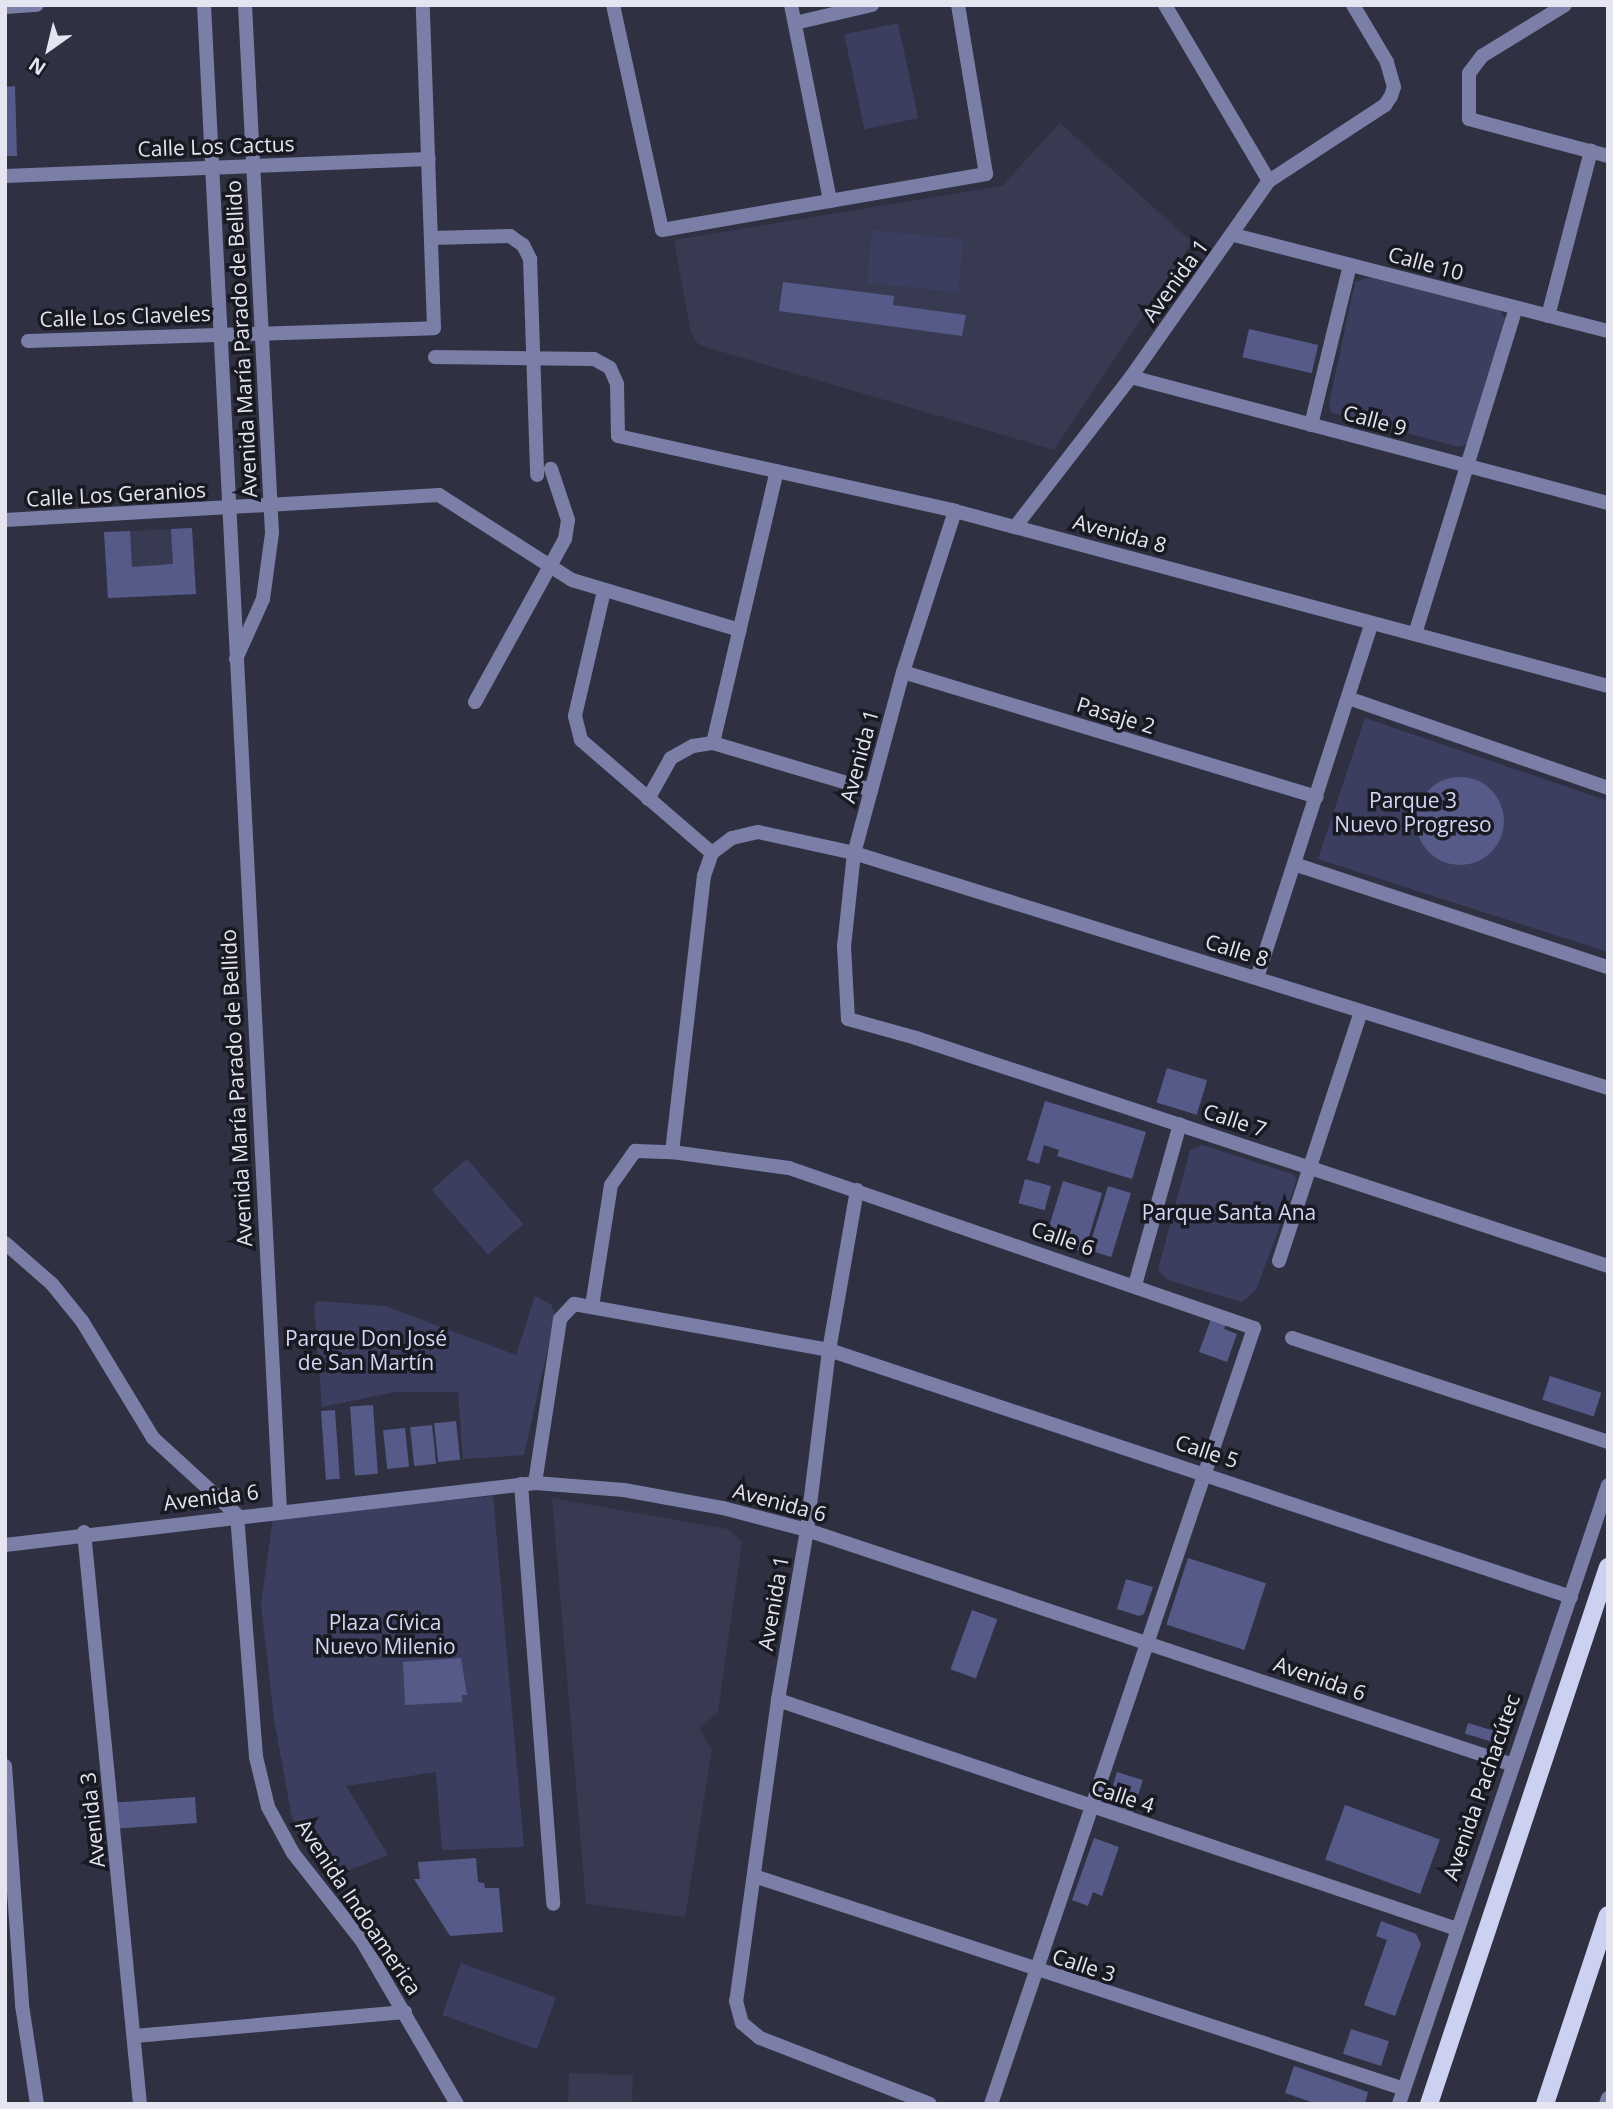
<!DOCTYPE html>
<meta charset="utf-8">
<style>
body{margin:0}
#map{position:relative;width:1613px;height:2109px;overflow:hidden;background:#2f3142;font-family:"Open Sans",sans-serif}
div>[style]{position:absolute}
.built>*{inset:0;background:#383a51;transform-origin:0 0}
.green>*{inset:0;background:#3c3e60;transform-origin:0 0}
.building>*{inset:0;background:#565a88;transform-origin:0 0}
.round{border-radius:50%}
.minor>*{height:14px;margin:-7px;padding:0 7px;transform-origin:7px;border-radius:7px;background:#7b7fa7}
.tertiary>*{height:14px;margin:-7px;padding:0 7px;transform-origin:7px;border-radius:7px;background:#7b7fa7}
.primary>*{height:18px;margin:-9px;padding:0 9px;transform-origin:9px;border-radius:9px;background:#ccd0f1}
span{translate:-50% -50%;white-space:nowrap;text-align:center;line-height:1.15;-webkit-text-stroke:7px #181921;paint-order:stroke}
.street-label{font-size:21px;color:#e4e5f1}
.park-label{font-size:21px;color:#d3d7f5}
.frame{position:absolute;inset:0;border:7px solid #e4e5f1;pointer-events:none}
.north{position:absolute;left:14px;top:14px;width:70px;height:70px;-webkit-text-stroke:5px #181921;paint-order:stroke;rotate:214deg;font-size:19px;font-weight:700;line-height:28px;text-align:center;color:#e4e5f1}
.north::after{content:'';display:block;margin:auto;width:24px;height:32px;background:#e4e5f1;clip-path:polygon(50% 0,100% 100%,50% 72%,0 100%)}
</style>
<div id="map">
<div class="built">
<i style="clip-path:polygon(1060px 123px,1192px 242px,1054px 450px,709px 348px,698px 344px,691px 333px,674px 240px,1002px 186px)"></i>
<i style="left:192px;top:528px;width:66px;height:88px;rotate:87deg"></i>
<i style="clip-path:polygon(552px 1498px,727px 1529px,742px 1541px,718px 1712px,699px 1728px,712px 1749px,685px 1917px,586px 1904px)"></i>
<i style="left:569px;top:2073px;width:64px;height:31px;rotate:2deg"></i>
</div>
<div class="green">
<i style="left:898px;top:23px;width:97px;height:55px;rotate:78deg"></i>
<i style="left:872px;top:230px;width:92px;height:53px;rotate:6deg"></i>
<i style="clip-path:polygon(1370px 277px,1499px 310px,1506px 319px,1467px 444px,1459px 447px,1332px 413px,1329px 404px,1355px 282px)"></i>
<i style="clip-path:polygon(1365px 718px,1608px 801px,1608px 952px,1318px 859px)"></i>
<i style="clip-path:polygon(1202px 1145px,1292px 1174px,1297px 1179px,1256px 1290px,1242px 1302px,1168px 1280px,1158px 1270px,1190px 1150px)"></i>
<i style="left:467px;top:1159px;width:86px;height:47px;rotate:49deg"></i>
<i style="clip-path:polygon(535px 1296px,551px 1304px,555px 1316px,524px 1455px,463px 1459px,458px 1392px,395px 1392px,322px 1407px,314px 1306px,318px 1301px,385px 1306px,516px 1355px)"></i>
<i style="clip-path:polygon(493px 1496px,524px 1847px,442px 1850px,436px 1772px,346px 1786px,388px 1855px,334px 1876px,292px 1818px,274px 1719px,261px 1604px,273px 1518px)"></i>
<i style="left:461px;top:1963px;width:101px;height:55px;rotate:20deg"></i>
</div>
<div class="building">
<i style="clip-path:polygon(15px 86px,17px 156px,5px 156px,5px 87px)"></i>
<i style="clip-path:polygon(783px 282px,894px 296px,893px 305px,966px 315px,962px 336px,779px 311px)"></i>
<i style="left:1249px;top:329px;width:71px;height:29px;rotate:13deg"></i>
<i style="clip-path:polygon(192px 528px,196px 594px,108px 598px,104px 532px,130px 531px,132px 567px,173px 564px,171px 529px)"></i>
<i class="round" style="left:1416px;top:777px;width:88px;height:88px"></i>
<i style="left:1167px;top:1068px;width:42px;height:36px;rotate:17deg"></i>
<i style="clip-path:polygon(1045px 1101px,1146px 1132px,1132px 1179px,1057px 1156px,1059px 1150px,1044px 1145px,1039px 1164px,1027px 1160px)"></i>
<i style="left:1025px;top:1179px;width:27px;height:25px;rotate:15deg"></i>
<i style="left:1063px;top:1181px;width:41px;height:62px;rotate:17deg"></i>
<i style="left:1108px;top:1186px;width:24px;height:67px;rotate:17deg"></i>
<i style="clip-path:polygon(1212px 1316px,1227px 1321px,1224px 1329px,1237px 1334px,1227px 1362px,1199px 1352px)"></i>
<i style="left:1550px;top:1376px;width:54px;height:25px;rotate:18deg"></i>
<i style="left:373px;top:1405px;width:69px;height:23px;rotate:86deg"></i>
<i style="left:335px;top:1410px;width:69px;height:14px;rotate:86deg"></i>
<i style="left:456px;top:1421px;width:39px;height:22px;rotate:84deg"></i>
<i style="left:432px;top:1425px;width:39px;height:22px;rotate:84deg"></i>
<i style="left:405px;top:1428px;width:39px;height:22px;rotate:84deg"></i>
<i style="left:1188px;top:1558px;width:82px;height:70px;rotate:18deg"></i>
<i style="clip-path:polygon(1126px 1579px,1153px 1587px,1144px 1614px,1139px 1616px,1117px 1609px)"></i>
<i style="left:972px;top:1610px;width:27px;height:63px;rotate:20deg"></i>
<i style="clip-path:polygon(461px 1658px,467px 1695px,462px 1695px,462px 1702px,405px 1705px,403px 1662px)"></i>
<i style="left:1468px;top:1723px;width:31px;height:11px;rotate:17deg"></i>
<i style="left:1117px;top:1772px;width:27px;height:34px;rotate:17deg"></i>
<i style="left:195px;top:1797px;width:26px;height:79px;rotate:86deg"></i>
<i style="left:1345px;top:1805px;width:101px;height:58px;rotate:20deg"></i>
<i style="clip-path:polygon(1094px 1838px,1119px 1847px,1102px 1896px,1093px 1892px,1088px 1906px,1072px 1900px)"></i>
<i style="clip-path:polygon(476px 1858px,478px 1882px,484px 1883px,485px 1888px,499px 1888px,503px 1932px,450px 1936px,414px 1879px,420px 1879px,418px 1862px)"></i>
<i style="clip-path:polygon(1381px 1921px,1416px 1934px,1421px 1944px,1395px 2016px,1364px 2005px,1387px 1940px,1376px 1936px)"></i>
<i style="left:1351px;top:2029px;width:40px;height:26px;rotate:18deg"></i>
<i style="clip-path:polygon(1294px 2066px,1368px 2092px,1365px 2104px,1317px 2104px,1285px 2093px)"></i>
</div>
<div class="minor">
<i style="left:204px;top:5px;width:1506px;rotate:87.11deg"></i>
<i style="left:613px;top:5px;width:230px;rotate:77.7deg"></i>
<i style="left:662px;top:230px;width:329px;rotate:-9.8deg"></i>
<i style="left:986px;top:174px;width:171px;rotate:-99.4deg"></i>
<i style="left:791px;top:5px;width:200px;rotate:78.7deg"></i>
<i style="left:1165px;top:5px;width:204px;rotate:59.4deg"></i>
<i style="left:1565px;top:5px;width:97px;rotate:148.4deg"></i>
<i style="left:1482px;top:56px;width:21px;rotate:127deg"></i>
<i style="left:1469px;top:73px;width:46px;rotate:90deg"></i>
<i style="left:1469px;top:119px;width:144px;rotate:14.9deg"></i>
<i style="left:5px;top:7px;width:32px;rotate:-4deg"></i>
<i style="left:795px;top:23px;width:79px;rotate:-13.2deg"></i>
<i style="left:5px;top:176px;width:424px;rotate:-2.3deg"></i>
<i style="left:1234px;top:235px;width:386px;rotate:14.4deg"></i>
<i style="left:431px;top:238px;width:79px;rotate:-1.5deg"></i>
<i style="left:510px;top:236px;width:16px;rotate:35deg"></i>
<i style="left:523px;top:245px;width:16px;rotate:63deg"></i>
<i style="left:530px;top:259px;width:216px;rotate:88.1deg"></i>
<i style="left:1548px;top:316px;width:171px;rotate:-75.4deg"></i>
<i style="left:28px;top:341px;width:406px;rotate:-1.8deg"></i>
<i style="left:434px;top:328px;width:323px;rotate:-92deg"></i>
<i style="left:435px;top:357px;width:159px;rotate:0.7deg"></i>
<i style="left:594px;top:359px;width:18px;rotate:29deg"></i>
<i style="left:610px;top:368px;width:17px;rotate:66deg"></i>
<i style="left:617px;top:384px;width:52px;rotate:88.9deg"></i>
<i style="left:618px;top:436px;width:345px;rotate:12.5deg"></i>
<i style="left:955px;top:511px;width:676px;rotate:15deg"></i>
<i style="left:1131px;top:377px;width:493px;rotate:14.8deg"></i>
<i style="left:1311px;top:425px;width:165px;rotate:-76.3deg"></i>
<i style="left:955px;top:511px;width:169px;rotate:107.9deg"></i>
<i style="left:903px;top:672px;width:188px;rotate:105.1deg"></i>
<i style="left:854px;top:853px;width:94px;rotate:96.1deg"></i>
<i style="left:844px;top:946px;width:73px;rotate:86.9deg"></i>
<i style="left:848px;top:1019px;width:71px;rotate:15.6deg"></i>
<i style="left:916px;top:1038px;width:729px;rotate:18.24deg"></i>
<i style="left:5px;top:520px;width:435px;rotate:-3.3deg"></i>
<i style="left:439px;top:495px;width:158px;rotate:32.6deg"></i>
<i style="left:572px;top:580px;width:175px;rotate:16.6deg"></i>
<i style="left:1015px;top:527px;width:190px;rotate:-52.3deg"></i>
<i style="left:1131px;top:377px;width:240px;rotate:-54.9deg"></i>
<i style="left:1269px;top:181px;width:139px;rotate:-33.2deg"></i>
<i style="left:1385px;top:105px;width:11px;rotate:-56deg"></i>
<i style="left:1391px;top:96px;width:9px;rotate:-72deg"></i>
<i style="left:1394px;top:87px;width:26px;rotate:-106deg"></i>
<i style="left:1387px;top:62px;width:66px;rotate:-120.8deg"></i>
<i style="left:604px;top:591px;width:128px;rotate:103.1deg"></i>
<i style="left:575px;top:716px;width:25px;rotate:76deg"></i>
<i style="left:581px;top:740px;width:173px;rotate:40.8deg"></i>
<i style="left:1415px;top:634px;width:341px;rotate:-72.8deg"></i>
<i style="left:236px;top:659px;width:66px;rotate:-65.8deg"></i>
<i style="left:263px;top:599px;width:67px;rotate:-82.2deg"></i>
<i style="left:272px;top:533px;width:529px;rotate:-92.93deg"></i>
<i style="left:903px;top:672px;width:432px;rotate:16.8deg"></i>
<i style="left:1348px;top:698px;width:275px;rotate:19.1deg"></i>
<i style="left:475px;top:702px;width:186px;rotate:-61.1deg"></i>
<i style="left:565px;top:539px;width:19px;rotate:-81deg"></i>
<i style="left:568px;top:520px;width:54px;rotate:-108.4deg"></i>
<i style="left:713px;top:743px;width:279px;rotate:-76.8deg"></i>
<i style="left:648px;top:799px;width:47px;rotate:-60.7deg"></i>
<i style="left:671px;top:758px;width:25px;rotate:-29deg"></i>
<i style="left:693px;top:746px;width:20px;rotate:-9deg"></i>
<i style="left:713px;top:743px;width:165px;rotate:16.6deg"></i>
<i style="left:1294px;top:864px;width:330px;rotate:18.2deg"></i>
<i style="left:1257px;top:978px;width:373px;rotate:-72.1deg"></i>
<i style="left:672px;top:1152px;width:278px;rotate:-83.4deg"></i>
<i style="left:704px;top:876px;width:24px;rotate:-71deg"></i>
<i style="left:712px;top:853px;width:25px;rotate:-37deg"></i>
<i style="left:732px;top:838px;width:27px;rotate:-13deg"></i>
<i style="left:758px;top:832px;width:98px;rotate:12.3deg"></i>
<i style="left:854px;top:853px;width:790px;rotate:17.31deg"></i>
<i style="left:857px;top:1190px;width:162px;rotate:99.9deg"></i>
<i style="left:829px;top:1350px;width:181px;rotate:97deg"></i>
<i style="left:807px;top:1530px;width:172px;rotate:99.7deg"></i>
<i style="left:778px;top:1700px;width:304px;rotate:97.9deg"></i>
<i style="left:736px;top:2001px;width:23px;rotate:75deg"></i>
<i style="left:742px;top:2023px;width:23px;rotate:40deg"></i>
<i style="left:760px;top:2038px;width:182px;rotate:21.2deg"></i>
<i style="left:5px;top:1243px;width:62px;rotate:41.1deg"></i>
<i style="left:52px;top:1284px;width:48px;rotate:51deg"></i>
<i style="left:82px;top:1321px;width:137px;rotate:58.7deg"></i>
<i style="left:153px;top:1438px;width:114px;rotate:42.5deg"></i>
<i style="left:237px;top:1515px;width:243px;rotate:85.5deg"></i>
<i style="left:256px;top:1757px;width:51px;rotate:76.5deg"></i>
<i style="left:268px;top:1807px;width:52px;rotate:61.5deg"></i>
<i style="left:293px;top:1853px;width:112px;rotate:51.9deg"></i>
<i style="left:362px;top:1941px;width:189px;rotate:59.8deg"></i>
<i style="left:1279px;top:1261px;width:263px;rotate:-71.8deg"></i>
<i style="left:1135px;top:1285px;width:167px;rotate:-74.4deg"></i>
<i style="left:592px;top:1306px;width:122px;rotate:-81.1deg"></i>
<i style="left:611px;top:1185px;width:42px;rotate:-54.8deg"></i>
<i style="left:635px;top:1151px;width:37px;rotate:2deg"></i>
<i style="left:672px;top:1152px;width:118px;rotate:7.8deg"></i>
<i style="left:789px;top:1168px;width:492px;rotate:19deg"></i>
<i style="left:1254px;top:1328px;width:819px;rotate:108.72deg"></i>
<i style="left:1292px;top:1338px;width:333px;rotate:18.2deg"></i>
<i style="left:535px;top:1483px;width:166px;rotate:-81.3deg"></i>
<i style="left:560px;top:1319px;width:21px;rotate:-47deg"></i>
<i style="left:574px;top:1304px;width:259px;rotate:10.2deg"></i>
<i style="left:829px;top:1350px;width:782px;rotate:18.41deg"></i>
<i style="left:521px;top:1484px;width:421px;rotate:85.6deg"></i>
<i style="left:84px;top:1532px;width:575px;rotate:84.41deg"></i>
<i style="left:5px;top:1545px;width:534px;rotate:-6.67deg"></i>
<i style="left:535px;top:1483px;width:89px;rotate:4.5deg"></i>
<i style="left:624px;top:1490px;width:101px;rotate:10.3deg"></i>
<i style="left:723px;top:1508px;width:87px;rotate:14.7deg"></i>
<i style="left:807px;top:1530px;width:744px;rotate:18.41deg"></i>
<i style="left:778px;top:1700px;width:717px;rotate:18.64deg"></i>
<i style="left:5px;top:1766px;width:240px;rotate:85.9deg"></i>
<i style="left:22px;top:2005px;width:100px;rotate:81.4deg"></i>
<i style="left:754px;top:1876px;width:684px;rotate:18.14deg"></i>
<i style="left:135px;top:2036px;width:271px;rotate:-5.1deg"></i>
<i style="left:1399px;top:2104px;width:653px;rotate:-71.34deg"></i>
</div>
<div class="tertiary">
<i style="left:1606px;top:2104px;width:6px;rotate:-72deg"></i>
</div>
<div class="primary">
<i style="left:1429px;top:2104px;width:566px;rotate:-71.57deg"></i>
<i style="left:1545px;top:2104px;width:199px;rotate:-71.6deg"></i>
</div>
<div class="street-label">
<span style="left:216px;top:146px;rotate:-2deg">Calle Los Cactus</span>
<span style="left:1426px;top:263px;rotate:15deg">Calle 10</span>
<span style="left:1175px;top:280px;rotate:-54deg">Avenida 1</span>
<span style="left:125px;top:316px;rotate:-2deg">Calle Los Claveles</span>
<span style="left:241px;top:339px;rotate:-93deg">Avenida María Parado de Bellido</span>
<span style="left:1375px;top:420px;rotate:15deg">Calle 9</span>
<span style="left:116px;top:494px;rotate:-3deg">Calle Los Geranios</span>
<span style="left:1120px;top:533px;rotate:15deg">Avenida 8</span>
<span style="left:1116px;top:715px;rotate:17deg">Pasaje 2</span>
<span style="left:859px;top:756px;rotate:-75deg">Avenida 1</span>
<span style="left:1237px;top:950px;rotate:17deg">Calle 8</span>
<span style="left:236px;top:1088px;rotate:-93deg">Avenida María Parado de Bellido</span>
<span style="left:1235px;top:1120px;rotate:18deg">Calle 7</span>
<span style="left:1063px;top:1238px;rotate:19deg">Calle 6</span>
<span style="left:1207px;top:1451px;rotate:18deg">Calle 5</span>
<span style="left:211px;top:1497px;rotate:-7deg">Avenida 6</span>
<span style="left:780px;top:1502px;rotate:15deg">Avenida 6</span>
<span style="left:773px;top:1603px;rotate:-80deg">Avenida 1</span>
<span style="left:1320px;top:1678px;rotate:19deg">Avenida 6</span>
<span style="left:1481px;top:1787px;rotate:-71deg">Avenida Pachacútec</span>
<span style="left:1123px;top:1796px;rotate:18deg">Calle 4</span>
<span style="left:92px;top:1820px;rotate:-96deg">Avenida 3</span>
<span style="left:359px;top:1907px;rotate:56deg">Avenida Indoamerica</span>
<span style="left:1084px;top:1965px;rotate:18deg">Calle 3</span>
</div>
<div class="park-label">
<span style="left:1413px;top:812px">Parque 3<br>Nuevo Progreso</span>
<span style="left:1229px;top:1212px">Parque Santa Ana</span>
<span style="left:366px;top:1350px">Parque Don José<br>de San Martín</span>
<span style="left:385px;top:1634px">Plaza Cívica<br>Nuevo Milenio</span>
</div>
<div class="frame"></div>
<div class="north">N</div>
</div>
